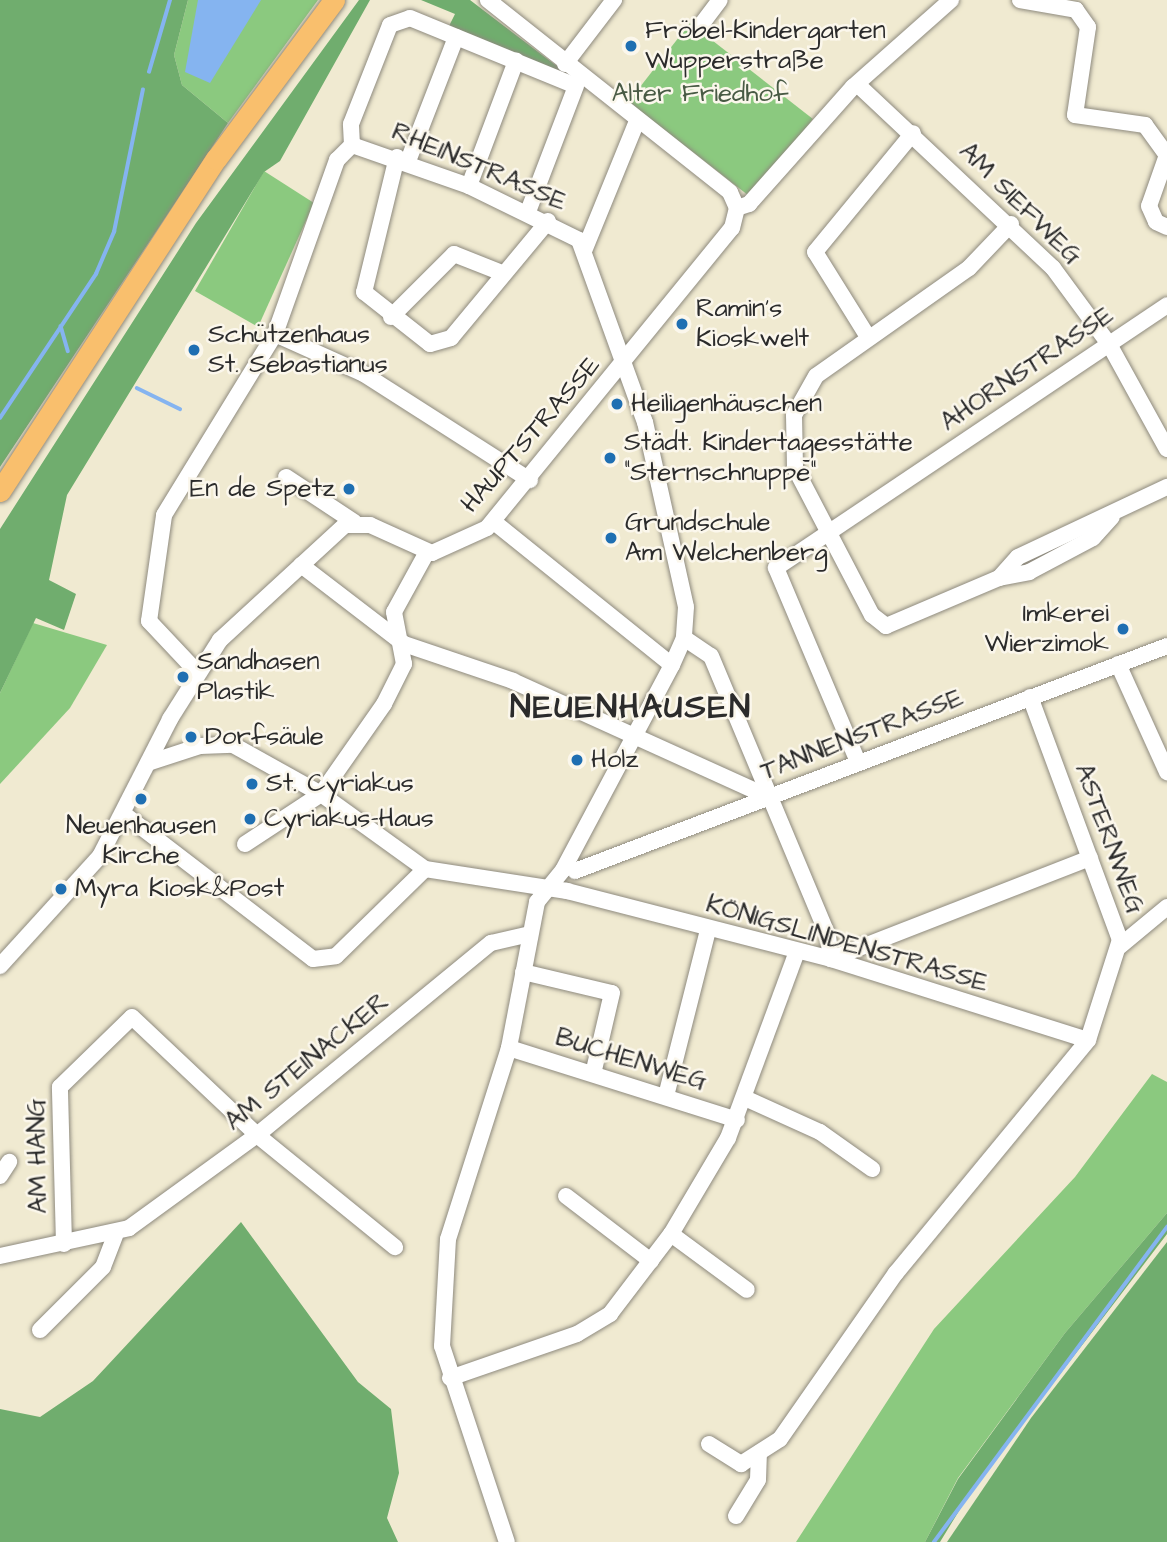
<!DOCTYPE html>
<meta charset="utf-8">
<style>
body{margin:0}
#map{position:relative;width:1167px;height:1542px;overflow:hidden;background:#f0ead1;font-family:"Architects Daughter",sans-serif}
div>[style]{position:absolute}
.green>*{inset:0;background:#8bc97f;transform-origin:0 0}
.forest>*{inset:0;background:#70ad6e}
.water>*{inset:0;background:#85b4f0}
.stream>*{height:3.5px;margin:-1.75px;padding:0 1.75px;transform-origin:1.75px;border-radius:1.75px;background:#85b4f0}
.roads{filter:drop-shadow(0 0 2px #8e8a7e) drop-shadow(0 0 2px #8e8a7e)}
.minor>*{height:16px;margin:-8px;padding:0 8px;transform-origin:8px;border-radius:8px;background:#fff}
.major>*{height:21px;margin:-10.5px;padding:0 10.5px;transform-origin:10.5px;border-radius:10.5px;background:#f9bf6d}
.dots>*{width:19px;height:19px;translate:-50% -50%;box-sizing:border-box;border:4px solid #fbf7ec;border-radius:50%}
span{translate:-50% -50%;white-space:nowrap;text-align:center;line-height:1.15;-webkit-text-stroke:5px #fbf7ec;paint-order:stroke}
.poi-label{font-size:26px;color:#2b2b2b}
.left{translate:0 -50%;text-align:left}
.right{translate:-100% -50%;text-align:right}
.park-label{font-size:26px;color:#485a44}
.street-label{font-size:26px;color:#2b2b2b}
.district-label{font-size:33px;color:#2b2b2b;font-weight:700;letter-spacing:2px}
</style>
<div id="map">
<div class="green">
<i style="clip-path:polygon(188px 0,318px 0,228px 123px,182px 85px,174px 55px)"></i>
<i style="left:690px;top:23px;width:156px;height:100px;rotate:38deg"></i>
<i style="clip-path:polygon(264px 171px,314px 203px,258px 327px,195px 291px)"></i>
<i style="clip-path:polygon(33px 623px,107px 645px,70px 708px,0 784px,0 693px)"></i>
<i style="clip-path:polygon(1152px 1074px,1167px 1082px,1167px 1213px,1065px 1333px,958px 1478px,925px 1542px,796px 1542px,934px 1329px,1075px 1177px)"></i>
</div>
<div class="forest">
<i style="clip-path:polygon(0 0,188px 0,174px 55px,182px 85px,228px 123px,0 467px)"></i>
<i style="clip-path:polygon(359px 0,370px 0,280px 161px,264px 172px,67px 495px,49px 580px,76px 594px,64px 630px,36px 618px,0 693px,0 529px,196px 223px)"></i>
<i style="clip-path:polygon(421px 0,470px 0,579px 83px,448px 28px,455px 14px)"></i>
<i style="clip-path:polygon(1167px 1213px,1167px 1234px,973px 1488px,940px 1542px,925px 1542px,958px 1479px,1065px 1333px)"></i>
<i style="clip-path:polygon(241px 1222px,358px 1382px,391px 1409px,399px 1473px,387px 1518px,398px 1542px,0 1542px,0 1409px,40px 1417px,93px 1381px)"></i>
<i style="clip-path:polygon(1167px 1242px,1167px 1542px,947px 1542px,1031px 1418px)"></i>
</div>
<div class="water">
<i style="clip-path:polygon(198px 0,261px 0,210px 83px,185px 72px)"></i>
</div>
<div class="stream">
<i style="left:149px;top:72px;width:75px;rotate:-73.7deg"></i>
<i style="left:61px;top:326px;width:26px;rotate:74deg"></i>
<i style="left:137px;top:388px;width:48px;rotate:26deg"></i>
<i style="left:0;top:418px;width:173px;rotate:-56.3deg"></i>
<i style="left:96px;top:274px;width:46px;rotate:-66.8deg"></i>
<i style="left:114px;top:232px;width:145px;rotate:-78.5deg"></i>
<i style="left:934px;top:1542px;width:392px;rotate:-53.5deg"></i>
</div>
<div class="roads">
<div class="minor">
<i style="left:1020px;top:0;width:57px;rotate:10.1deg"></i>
<i style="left:1076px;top:10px;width:21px;rotate:55deg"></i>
<i style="left:1088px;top:27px;width:89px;rotate:98.4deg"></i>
<i style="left:1075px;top:115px;width:71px;rotate:8.1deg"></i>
<i style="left:1145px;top:125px;width:37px;rotate:54deg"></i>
<i style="left:1167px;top:155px;width:54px;rotate:109.4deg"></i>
<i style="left:1149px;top:206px;width:17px;rotate:66deg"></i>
<i style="left:1156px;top:222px;width:12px;rotate:24deg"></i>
<i style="left:701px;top:25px;width:31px;rotate:-53deg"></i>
<i style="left:565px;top:64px;width:81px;rotate:-52.6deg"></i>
<i style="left:857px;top:84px;width:269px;rotate:43.2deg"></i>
<i style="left:1053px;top:268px;width:94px;rotate:53.6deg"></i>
<i style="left:1109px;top:344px;width:120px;rotate:61.1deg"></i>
<i style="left:352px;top:145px;width:124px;rotate:19.3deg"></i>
<i style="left:469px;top:186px;width:123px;rotate:26.1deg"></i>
<i style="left:579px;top:240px;width:194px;rotate:70.1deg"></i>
<i style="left:645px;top:422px;width:189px;rotate:77.5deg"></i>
<i style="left:686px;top:607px;width:31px;rotate:94deg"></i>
<i style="left:684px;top:638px;width:30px;rotate:114deg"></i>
<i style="left:672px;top:665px;width:232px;rotate:118deg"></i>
<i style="left:563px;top:870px;width:41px;rotate:129.1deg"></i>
<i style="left:537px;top:902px;width:149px;rotate:100.9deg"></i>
<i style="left:509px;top:1048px;width:201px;rotate:107.7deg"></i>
<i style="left:448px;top:1239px;width:107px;rotate:93.2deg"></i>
<i style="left:442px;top:1346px;width:206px;rotate:71.7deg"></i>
<i style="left:352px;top:145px;width:21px;rotate:-93deg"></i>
<i style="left:351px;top:124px;width:106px;rotate:-68.5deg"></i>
<i style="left:390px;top:25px;width:21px;rotate:-19deg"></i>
<i style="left:410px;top:18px;width:179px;rotate:22.3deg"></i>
<i style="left:576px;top:86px;width:135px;rotate:110.9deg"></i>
<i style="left:397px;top:157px;width:139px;rotate:103.7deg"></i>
<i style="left:364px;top:292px;width:84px;rotate:38.2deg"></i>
<i style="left:430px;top:344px;width:22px;rotate:-16deg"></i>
<i style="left:451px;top:338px;width:152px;rotate:-50.3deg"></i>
<i style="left:408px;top:161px;width:133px;rotate:-68.8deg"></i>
<i style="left:469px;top:186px;width:134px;rotate:-69.4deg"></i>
<i style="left:737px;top:208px;width:13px;rotate:-18deg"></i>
<i style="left:749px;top:204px;width:157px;rotate:-48.4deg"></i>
<i style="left:853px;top:87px;width:131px;rotate:-41.6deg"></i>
<i style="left:1011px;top:224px;width:61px;rotate:133.7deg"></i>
<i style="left:969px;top:268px;width:187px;rotate:144.8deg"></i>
<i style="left:816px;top:376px;width:45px;rotate:119.4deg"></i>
<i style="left:794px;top:415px;width:53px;rotate:88.9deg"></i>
<i style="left:795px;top:468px;width:166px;rotate:62.4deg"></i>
<i style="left:872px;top:615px;width:18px;rotate:38deg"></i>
<i style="left:886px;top:626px;width:123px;rotate:-23deg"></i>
<i style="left:999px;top:578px;width:31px;rotate:-11deg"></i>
<i style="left:1029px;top:572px;width:72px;rotate:-28deg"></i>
<i style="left:1093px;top:538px;width:28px;rotate:-48deg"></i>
<i style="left:584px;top:251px;width:140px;rotate:-67.8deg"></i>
<i style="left:391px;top:317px;width:89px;rotate:-45deg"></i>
<i style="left:454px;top:254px;width:52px;rotate:21.6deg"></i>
<i style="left:275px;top:334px;width:98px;rotate:24.2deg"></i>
<i style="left:364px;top:374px;width:197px;rotate:32.6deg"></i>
<i style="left:868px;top:337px;width:100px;rotate:-121.9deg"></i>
<i style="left:815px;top:252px;width:154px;rotate:-50.5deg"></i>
<i style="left:286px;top:477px;width:82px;rotate:33.5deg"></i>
<i style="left:494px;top:522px;width:228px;rotate:38.8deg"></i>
<i style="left:301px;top:565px;width:130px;rotate:37.5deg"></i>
<i style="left:404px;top:644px;width:115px;rotate:18.7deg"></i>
<i style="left:513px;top:681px;width:281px;rotate:24.4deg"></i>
<i style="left:999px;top:578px;width:28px;rotate:-48deg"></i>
<i style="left:1018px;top:557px;width:165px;rotate:-25.2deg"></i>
<i style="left:684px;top:638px;width:32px;rotate:34deg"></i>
<i style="left:711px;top:656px;width:303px;rotate:67.3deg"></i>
<i style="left:828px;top:936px;width:23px;rotate:83deg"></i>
<i style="left:1118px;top:664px;width:119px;rotate:65.6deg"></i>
<i style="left:197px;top:672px;width:70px;rotate:-133.3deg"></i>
<i style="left:149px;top:621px;width:107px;rotate:-81.9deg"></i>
<i style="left:164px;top:515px;width:212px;rotate:-58.5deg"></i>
<i style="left:275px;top:334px;width:185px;rotate:-70.4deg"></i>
<i style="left:337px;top:160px;width:21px;rotate:-45deg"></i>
<i style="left:858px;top:762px;width:211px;rotate:-112.9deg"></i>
<i style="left:776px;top:568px;width:471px;rotate:-33.9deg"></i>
<i style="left:148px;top:763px;width:55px;rotate:-18.1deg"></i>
<i style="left:200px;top:746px;width:33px;rotate:-2deg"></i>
<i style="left:233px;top:745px;width:101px;rotate:29.1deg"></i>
<i style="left:321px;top:794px;width:128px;rotate:35.8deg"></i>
<i style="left:425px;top:869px;width:144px;rotate:8.8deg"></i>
<i style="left:567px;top:891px;width:273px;rotate:14.4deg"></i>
<i style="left:831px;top:959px;width:269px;rotate:17.5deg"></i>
<i style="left:124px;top:814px;width:238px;rotate:37.5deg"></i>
<i style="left:313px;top:959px;width:23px;rotate:-7deg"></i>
<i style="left:336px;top:956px;width:124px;rotate:-44.3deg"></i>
<i style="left:245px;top:844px;width:91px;rotate:-33.3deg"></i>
<i style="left:321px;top:794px;width:110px;rotate:-55deg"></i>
<i style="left:384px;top:704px;width:45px;rotate:-63.4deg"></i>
<i style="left:404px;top:664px;width:53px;rotate:-100.9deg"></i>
<i style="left:394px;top:612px;width:68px;rotate:-61.2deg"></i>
<i style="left:575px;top:871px;width:633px;rotate:-20.81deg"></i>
<i style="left:1120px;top:946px;width:61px;rotate:-39.7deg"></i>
<i style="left:831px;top:959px;width:278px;rotate:-21.3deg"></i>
<i style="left:0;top:966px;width:149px;rotate:-47.7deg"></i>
<i style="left:100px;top:856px;width:154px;rotate:-62.9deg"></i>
<i style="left:170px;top:719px;width:93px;rotate:-57.7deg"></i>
<i style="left:220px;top:640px;width:170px;rotate:-42.6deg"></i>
<i style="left:345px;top:525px;width:25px"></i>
<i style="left:370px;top:525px;width:68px;rotate:24.3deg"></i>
<i style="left:432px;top:553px;width:60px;rotate:-24.4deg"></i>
<i style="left:487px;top:528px;width:387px;rotate:-50.8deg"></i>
<i style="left:732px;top:228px;width:21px;rotate:-76deg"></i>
<i style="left:737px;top:208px;width:17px;rotate:-114deg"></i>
<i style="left:730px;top:192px;width:309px;rotate:-141.6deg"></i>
<i style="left:523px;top:972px;width:91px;rotate:13.3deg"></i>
<i style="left:612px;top:993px;width:83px;rotate:103.2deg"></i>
<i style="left:509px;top:1048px;width:239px;rotate:17.5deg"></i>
<i style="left:666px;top:1096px;width:171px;rotate:-75.8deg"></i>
<i style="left:747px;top:1099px;width:80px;rotate:24.3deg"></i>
<i style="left:820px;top:1132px;width:64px;rotate:35.4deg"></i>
<i style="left:0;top:1176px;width:17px;rotate:-57deg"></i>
<i style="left:566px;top:1196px;width:107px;rotate:37.4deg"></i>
<i style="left:671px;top:1234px;width:94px;rotate:36.4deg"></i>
<i style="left:64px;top:1244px;width:157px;rotate:-91.5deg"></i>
<i style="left:60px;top:1087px;width:100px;rotate:-44.2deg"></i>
<i style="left:132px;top:1017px;width:172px;rotate:43.3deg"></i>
<i style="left:257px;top:1135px;width:178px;rotate:39.1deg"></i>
<i style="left:0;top:1256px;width:132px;rotate:-12.2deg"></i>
<i style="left:129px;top:1228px;width:158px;rotate:-36deg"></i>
<i style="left:257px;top:1135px;width:303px;rotate:-39.4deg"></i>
<i style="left:491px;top:943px;width:40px;rotate:-13deg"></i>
<i style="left:40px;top:1330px;width:89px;rotate:-45deg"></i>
<i style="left:103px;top:1267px;width:34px;rotate:-69deg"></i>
<i style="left:450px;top:1378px;width:134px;rotate:-19.1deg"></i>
<i style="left:577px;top:1334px;width:39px;rotate:-31deg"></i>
<i style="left:610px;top:1314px;width:101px;rotate:-52.7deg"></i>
<i style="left:671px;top:1234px;width:112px;rotate:-59.3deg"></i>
<i style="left:728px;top:1138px;width:199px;rotate:-69.7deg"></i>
<i style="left:709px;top:1444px;width:38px;rotate:32deg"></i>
<i style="left:741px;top:1464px;width:46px;rotate:-32.7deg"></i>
<i style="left:780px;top:1439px;width:203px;rotate:-55.1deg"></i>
<i style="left:896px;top:1273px;width:302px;rotate:-50.5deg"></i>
<i style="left:1088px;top:1040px;width:105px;rotate:-72.3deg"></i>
<i style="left:1120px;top:940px;width:259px;rotate:-110.3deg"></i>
<i style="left:736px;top:1516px;width:42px;rotate:-58.6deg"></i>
<i style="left:758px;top:1480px;width:27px;rotate:-88deg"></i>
</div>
<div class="major">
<i style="left:0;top:491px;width:396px;rotate:-57deg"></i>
<i style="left:216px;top:159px;width:198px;rotate:-53.4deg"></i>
</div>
</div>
<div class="dots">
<i style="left:631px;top:46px;background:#1f6fb2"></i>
<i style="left:682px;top:324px;background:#1f6fb2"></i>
<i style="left:194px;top:350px;background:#1f6fb2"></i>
<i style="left:617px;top:404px;background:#1f6fb2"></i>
<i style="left:610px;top:458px;background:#1f6fb2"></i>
<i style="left:349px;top:489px;background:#1f6fb2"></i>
<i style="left:611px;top:538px;background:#1f6fb2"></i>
<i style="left:1123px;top:629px;background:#1f6fb2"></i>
<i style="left:183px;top:677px;background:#1f6fb2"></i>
<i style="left:191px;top:737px;background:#1f6fb2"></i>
<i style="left:577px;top:760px;background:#1f6fb2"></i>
<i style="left:252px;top:784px;background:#1f6fb2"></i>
<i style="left:141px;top:799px;background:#1f6fb2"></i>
<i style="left:250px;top:819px;background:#1f6fb2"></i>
<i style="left:61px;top:889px;background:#1f6fb2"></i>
</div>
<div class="poi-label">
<span class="left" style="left:645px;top:46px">Fröbel-Kindergarten<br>Wupperstraße</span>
<span class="left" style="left:696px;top:324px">Ramin's<br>Kioskwelt</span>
<span class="left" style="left:208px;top:350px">Schützenhaus<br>St. Sebastianus</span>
<span class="left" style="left:631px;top:404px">Heiligenhäuschen</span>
<span class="left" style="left:624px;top:458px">Städt. Kindertagesstätte<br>"Sternschnuppe"</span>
<span class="right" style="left:335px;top:489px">En de Spetz</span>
<span class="left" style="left:625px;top:538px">Grundschule<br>Am Welchenberg</span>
<span class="right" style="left:1109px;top:629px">Imkerei<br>Wierzimok</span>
<span class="left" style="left:197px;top:677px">Sandhasen<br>Plastik</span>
<span class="left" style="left:205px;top:737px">Dorfsäule</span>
<span class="left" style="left:591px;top:760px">Holz</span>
<span class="left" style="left:266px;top:784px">St. Cyriakus</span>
<span class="left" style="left:264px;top:819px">Cyriakus-Haus</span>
<span style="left:141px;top:841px">Neuenhausen<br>Kirche</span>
<span class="left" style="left:75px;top:889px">Myra Kiosk&amp;Post</span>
</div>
<div class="park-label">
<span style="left:700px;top:94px">Alter Friedhof</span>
</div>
<div class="street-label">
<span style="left:479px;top:167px;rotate:23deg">RHEINSTRASSE</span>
<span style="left:1020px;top:204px;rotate:45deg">AM SIEFWEG</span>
<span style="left:1027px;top:369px;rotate:-34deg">AHORNSTRASSE</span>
<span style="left:531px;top:435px;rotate:-49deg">HAUPTSTRASSE</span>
<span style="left:862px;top:735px;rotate:-21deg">TANNENSTRASSE</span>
<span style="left:1109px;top:839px;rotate:70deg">ASTERNWEG</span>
<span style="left:847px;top:944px;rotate:16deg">KÖNIGSLINDENSTRASSE</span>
<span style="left:631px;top:1060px;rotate:17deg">BUCHENWEG</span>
<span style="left:307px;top:1062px;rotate:-39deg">AM STEINACKER</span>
<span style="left:38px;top:1156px;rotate:-91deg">AM HANG</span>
</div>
<div class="district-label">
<span style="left:631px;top:708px">NEUENHAUSEN</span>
</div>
</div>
